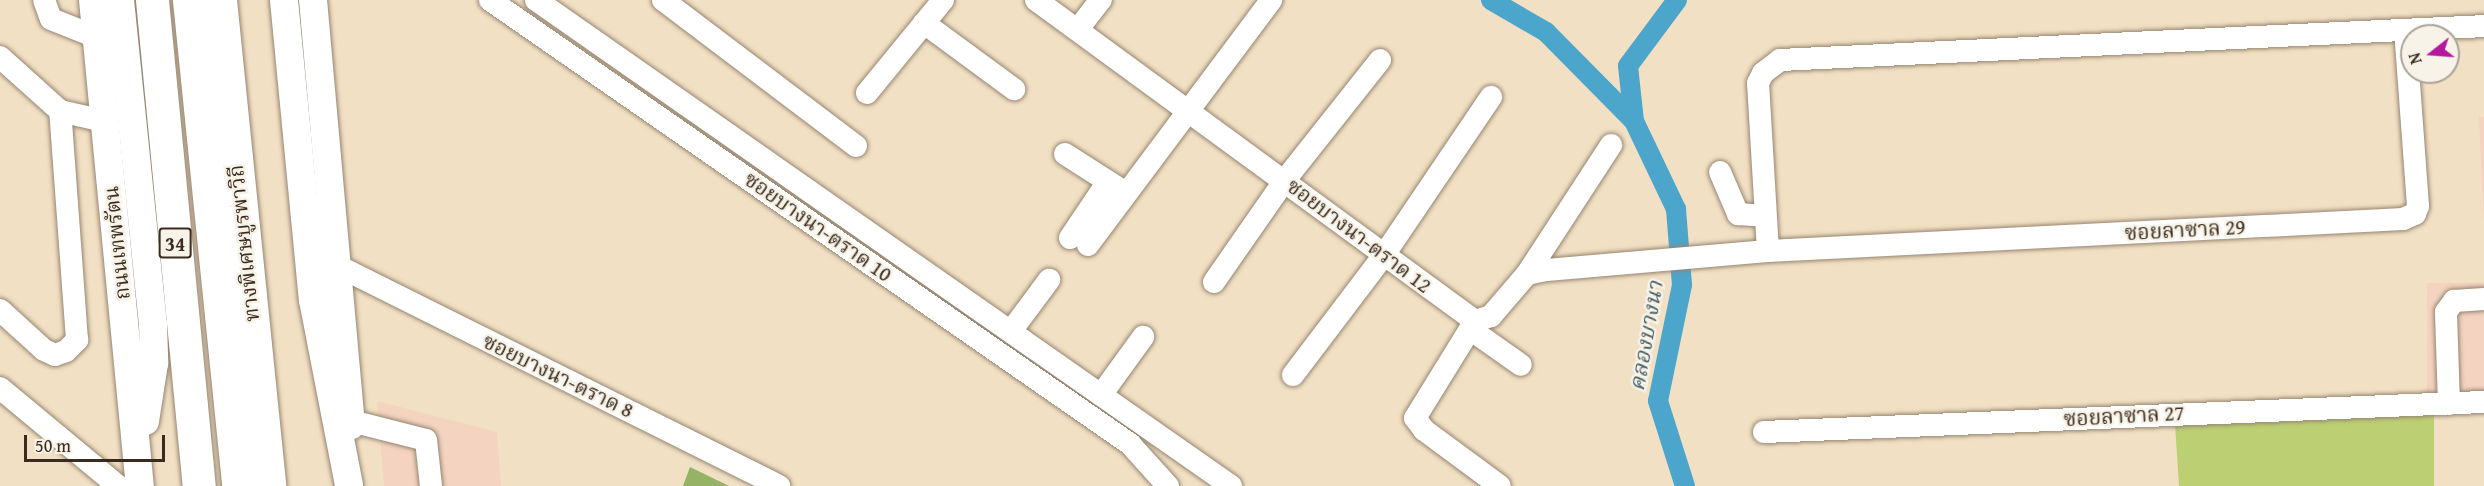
<!DOCTYPE html>
<meta charset="utf-8">
<style>
body{margin:0}
#map{position:relative;width:2484px;height:486px;overflow:hidden;background:#f2e0c4;font-family:"Gentium Book Plus","Noto Serif Thai",serif}
div>[style]{position:absolute}
.built>*{inset:0;background:#f4d3c0;transform-origin:0 0}
.green>*{inset:0;background:#bcd073}
.forest>*{inset:0;background:#95b265}
.canal>*{height:20px;margin:-10px;padding:0 10px;transform-origin:10px;border-radius:10px;background:#4ca5ca}
.roads{filter:drop-shadow(0 0 2px #968571) drop-shadow(0 0 2px #968571)}
.minor>*{height:22px;margin:-11px;padding:0 11px;transform-origin:11px;border-radius:11px;background:#fff}
.major>*{height:28px;margin:-14px;padding:0 14px;transform-origin:14px;border-radius:14px;background:#fff}
.highway>*{height:33px;margin:-16.5px;padding:0 16.5px;transform-origin:16.5px;border-radius:16.5px;background:#fff}
span{translate:-50% -50%;white-space:nowrap;text-align:center;line-height:1.15;-webkit-text-stroke:5px #f7f3e8;paint-order:stroke}
.shield-label span{padding:2px 4px;background:#f7f3e8;border:2px solid;border-radius:4px;-webkit-text-stroke-width:0}
.shield-label{font-size:20px;color:#3b2a1e;font-weight:700}
.street-label{font-size:21px;color:#3b2a1e}
.water-label{font-size:22px;color:#425b63;font-style:italic}
.north{position:absolute;left:2400px;top:24px;width:60px;height:60px;box-sizing:border-box;background:#f7f3e8;border:2px solid #aca397;border-radius:50%;rotate:253deg;font-size:16px;font-weight:700;line-height:24px;text-align:center;color:#3b2a1e}
.north::after{content:'';display:block;margin:auto;width:21px;height:27px;background:#b5179e;clip-path:polygon(50% 0,100% 100%,50% 72%,0 100%)}
.scale{position:absolute;left:24px;top:435px;width:141px;height:27px;box-sizing:border-box;border:3px solid #3b2a1e;border-top:0;padding-left:8px;font-size:18px;line-height:21px;white-space:nowrap;color:#3b2a1e;-webkit-text-stroke:4px #f7f3e8;paint-order:stroke}
</style>
<div id="map">
<div class="built">
<i style="clip-path:polygon(2479px 117px,2484px 117px,2484px 224px)"></i>
<i style="left:2484px;top:283px;width:129px;height:57px;rotate:90deg"></i>
<i style="clip-path:polygon(377px 401px,497px 432px,501px 486px,384px 486px)"></i>
</div>
<div class="green">
<i style="clip-path:polygon(2434px 415px,2434px 486px,2179px 486px,2175px 425px)"></i>
</div>
<div class="forest">
<i style="clip-path:polygon(690px 467px,729px 486px,683px 486px)"></i>
</div>
<div class="canal">
<i style="left:1491px;top:0;width:64px;rotate:30.2deg"></i>
<i style="left:1546px;top:32px;width:125px;rotate:45.3deg"></i>
<i style="left:1677px;top:0;width:82px;rotate:126.6deg"></i>
<i style="left:1628px;top:66px;width:55px;rotate:83.8deg"></i>
<i style="left:1634px;top:121px;width:98px;rotate:64.5deg"></i>
<i style="left:1676px;top:209px;width:76px;rotate:85.5deg"></i>
<i style="left:1682px;top:285px;width:118px;rotate:101.7deg"></i>
<i style="left:1658px;top:401px;width:89px;rotate:72.4deg"></i>
</div>
<div class="roads">
<div class="minor">
<i style="left:44px;top:0;width:20px;rotate:70deg"></i>
<i style="left:51px;top:19px;width:48px;rotate:21.8deg"></i>
<i style="left:490px;top:0;width:779px;rotate:34.75deg"></i>
<i style="left:1130px;top:444px;width:57px;rotate:47.9deg"></i>
<i style="left:536px;top:0;width:848px;rotate:34.96deg"></i>
<i style="left:663px;top:0;width:242px;rotate:37.1deg"></i>
<i style="left:1036px;top:0;width:544px;rotate:36.17deg"></i>
<i style="left:1475px;top:321px;width:17px;rotate:-17deg"></i>
<i style="left:1491px;top:316px;width:55px;rotate:-49.4deg"></i>
<i style="left:1527px;top:274px;width:19px;rotate:-12deg"></i>
<i style="left:1546px;top:270px;width:223px;rotate:-4.9deg"></i>
<i style="left:1768px;top:251px;width:636px;rotate:-2.88deg"></i>
<i style="left:2403px;top:219px;width:13px;rotate:-23deg"></i>
<i style="left:2415px;top:214px;width:9px;rotate:-69deg"></i>
<i style="left:2418px;top:206px;width:176px;rotate:-94.2deg"></i>
<i style="left:924px;top:23px;width:112px;rotate:36.3deg"></i>
<i style="left:1078px;top:29px;width:37px;rotate:-52deg"></i>
<i style="left:0;top:57px;width:81px;rotate:42deg"></i>
<i style="left:60px;top:111px;width:45px;rotate:12.8deg"></i>
<i style="left:867px;top:93px;width:120px;rotate:-50.7deg"></i>
<i style="left:1065px;top:154px;width:72px;rotate:32.6deg"></i>
<i style="left:1720px;top:172px;width:46px;rotate:66.8deg"></i>
<i style="left:1738px;top:214px;width:27px;rotate:4deg"></i>
<i style="left:1070px;top:238px;width:66px;rotate:-56.1deg"></i>
<i style="left:1088px;top:245px;width:306px;rotate:-53.2deg"></i>
<i style="left:1768px;top:251px;width:168px;rotate:-93.4deg"></i>
<i style="left:1758px;top:83px;width:11px;rotate:-63deg"></i>
<i style="left:1763px;top:73px;width:21px;rotate:-37deg"></i>
<i style="left:1780px;top:60px;width:705px;rotate:-2.76deg"></i>
<i style="left:338px;top:266px;width:493px;rotate:26.5deg"></i>
<i style="left:1527px;top:274px;width:154px;rotate:-56.9deg"></i>
<i style="left:1214px;top:282px;width:124px;rotate:-55.2deg"></i>
<i style="left:1285px;top:180px;width:153px;rotate:-51.6deg"></i>
<i style="left:0;top:310px;width:59px;rotate:42.3deg"></i>
<i style="left:44px;top:350px;width:12px;rotate:24deg"></i>
<i style="left:55px;top:355px;width:12px;rotate:-20deg"></i>
<i style="left:66px;top:351px;width:16px;rotate:-45deg"></i>
<i style="left:77px;top:340px;width:230px;rotate:-94.2deg"></i>
<i style="left:1475px;top:321px;width:114px;rotate:121.7deg"></i>
<i style="left:1415px;top:418px;width:15px;rotate:53deg"></i>
<i style="left:1424px;top:430px;width:94px;rotate:36.4deg"></i>
<i style="left:1470px;top:329px;width:62px;rotate:35.2deg"></i>
<i style="left:1011px;top:331px;width:64px;rotate:-53.3deg"></i>
<i style="left:1293px;top:375px;width:151px;rotate:-52.8deg"></i>
<i style="left:1384px;top:255px;width:191px;rotate:-55.9deg"></i>
<i style="left:0;top:388px;width:153px;rotate:39.7deg"></i>
<i style="left:1101px;top:395px;width:72px;rotate:-54.1deg"></i>
<i style="left:2449px;top:404px;width:92px;rotate:-91.9deg"></i>
<i style="left:2446px;top:312px;width:14px;rotate:-54deg"></i>
<i style="left:2454px;top:301px;width:30px;rotate:-4deg"></i>
<i style="left:351px;top:421px;width:77px;rotate:14.2deg"></i>
<i style="left:426px;top:440px;width:46px;rotate:83.8deg"></i>
<i style="left:1764px;top:432px;width:721px;rotate:-2.39deg"></i>
</div>
<div class="major">
<i style="left:93px;top:0;width:488px;rotate:84.5deg"></i>
<i style="left:120px;top:0;width:327px;rotate:84.2deg"></i>
<i style="left:153px;top:325px;width:38px;rotate:88deg"></i>
<i style="left:154px;top:363px;width:59px;rotate:98.8deg"></i>
<i style="left:284px;top:0;width:301px;rotate:84.5deg"></i>
<i style="left:313px;top:300px;width:189px;rotate:79deg"></i>
<i style="left:313px;top:0;width:427px;rotate:84.9deg"></i>
</div>
<div class="highway">
<i style="left:152px;top:0;width:488px;rotate:84.5deg"></i>
<i style="left:189px;top:0;width:488px;rotate:84.2deg"></i>
<i style="left:220px;top:0;width:488px;rotate:84.2deg"></i>
</div>
</div>
<div class="shield-label">
<span style="left:175px;top:243px">34</span>
</div>
<div class="street-label">
<span style="left:818px;top:227px;rotate:35deg">ซอยบางนา-ตราด 10</span>
<span style="left:2185px;top:230px;rotate:-3deg">ซอยลาซาล 29</span>
<span style="left:1359px;top:236px;rotate:37deg">ซอยบางนา-ตราด 12</span>
<span style="left:117px;top:243px;rotate:-96deg">ถนนเทพรัตน</span>
<span style="left:244px;top:243px;rotate:-96deg">ทางพิเศษบูรพาวิถี</span>
<span style="left:558px;top:376px;rotate:26deg">ซอยบางนา-ตราด 8</span>
<span style="left:2124px;top:416px;rotate:-3deg">ซอยลาซาล 27</span>
</div>
<div class="water-label">
<span style="left:1646px;top:336px;rotate:-80deg">คลองบางนา</span>
</div>
<div class="north">N</div>
<div class="scale">50 m</div>
</div>
